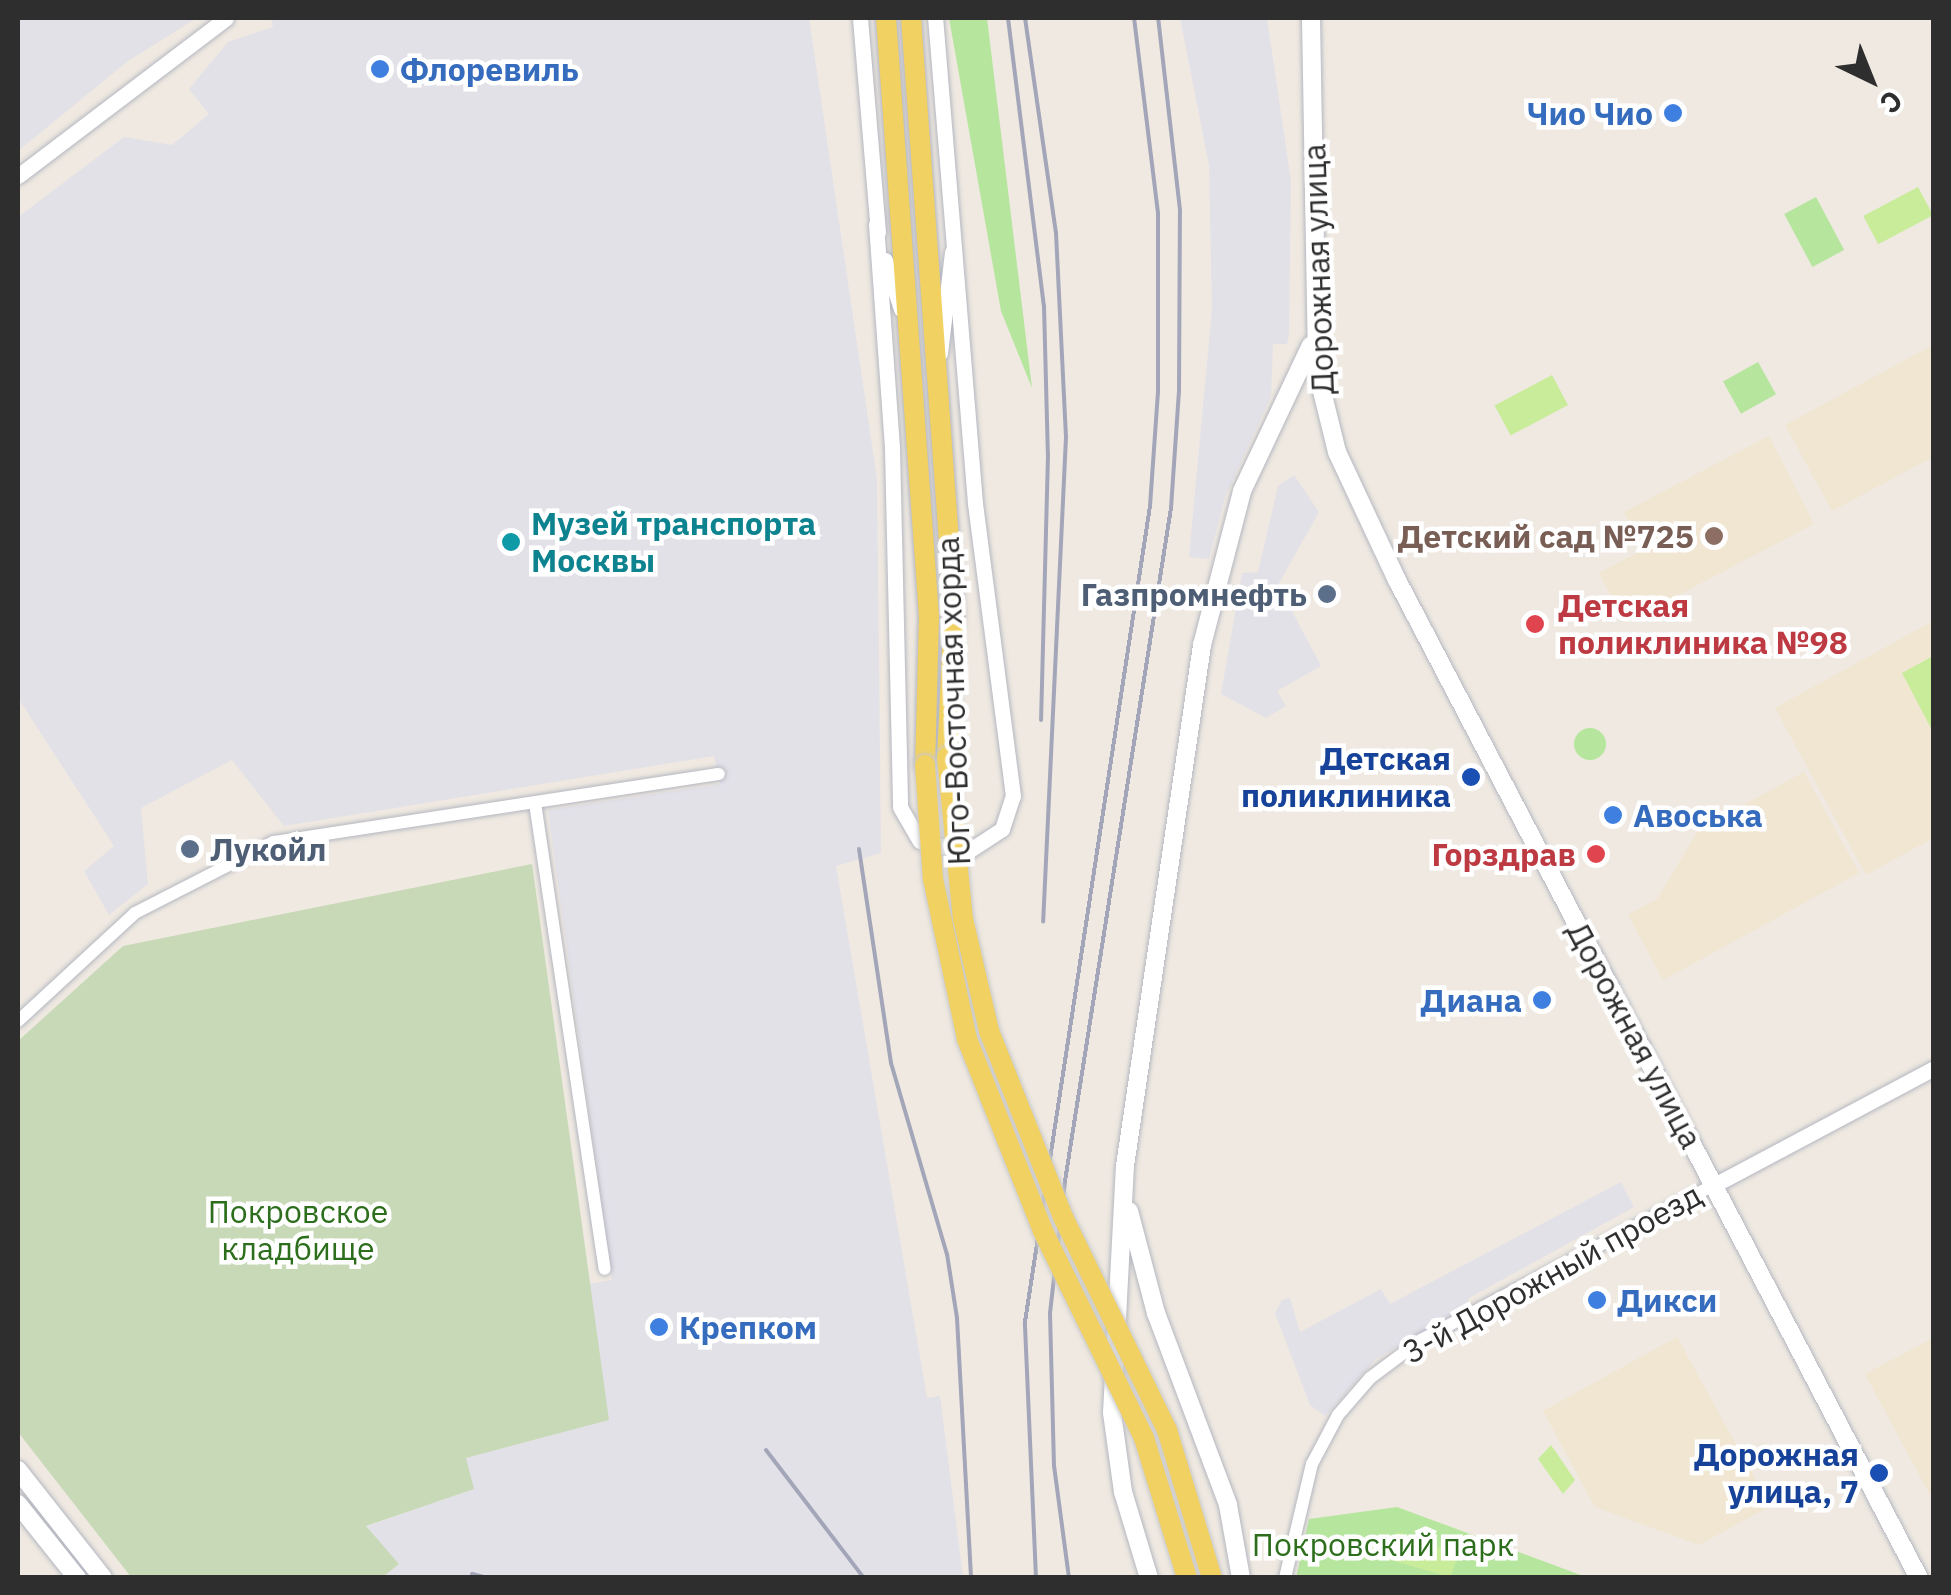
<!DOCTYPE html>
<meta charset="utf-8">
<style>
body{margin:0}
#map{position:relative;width:1951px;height:1595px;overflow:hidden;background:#efe9e1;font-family:"IBM Plex Sans",sans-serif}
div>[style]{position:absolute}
.industrial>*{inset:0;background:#e3e1e8}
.education>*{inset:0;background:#f0e6d1}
.green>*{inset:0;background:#b6e59e;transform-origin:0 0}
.round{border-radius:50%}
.cemetery>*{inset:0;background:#c8d9b8}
.pitch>*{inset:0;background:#c9ec9a;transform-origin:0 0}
.roads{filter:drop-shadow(0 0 2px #b4b7c1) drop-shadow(0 0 2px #b4b7c1)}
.minor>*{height:12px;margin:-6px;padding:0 6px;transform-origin:6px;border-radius:6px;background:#fff}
.tertiary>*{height:15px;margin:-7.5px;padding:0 7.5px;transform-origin:7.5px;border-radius:7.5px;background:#fff}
.secondary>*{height:18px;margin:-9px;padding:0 9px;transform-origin:9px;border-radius:9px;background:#fff}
.primary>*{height:20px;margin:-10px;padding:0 10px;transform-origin:10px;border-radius:10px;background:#f2d163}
.rail>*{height:4px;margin:-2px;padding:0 2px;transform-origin:2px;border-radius:2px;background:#a3a6b8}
.bridges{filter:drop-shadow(0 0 2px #c9c9c9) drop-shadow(0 0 2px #c9c9c9)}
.primary-bridge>*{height:20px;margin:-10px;padding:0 10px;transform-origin:10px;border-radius:10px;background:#f2d163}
.dots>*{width:28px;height:28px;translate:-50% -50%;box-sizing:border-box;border:5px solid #fff;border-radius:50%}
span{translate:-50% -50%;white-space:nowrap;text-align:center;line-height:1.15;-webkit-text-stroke:9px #fff;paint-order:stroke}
.shop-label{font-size:32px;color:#366cbe;font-weight:700}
.left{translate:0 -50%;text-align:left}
.right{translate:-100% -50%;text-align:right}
.street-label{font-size:32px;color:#2e2e2e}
.culture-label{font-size:32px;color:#0d838f;font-weight:700}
.education-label{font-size:32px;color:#785e54;font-weight:700}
.service-label{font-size:32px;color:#4e5e75;font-weight:700}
.health-label{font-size:32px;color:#be3a42;font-weight:700}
.transit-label{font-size:32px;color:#164399;font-weight:700}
.park-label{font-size:32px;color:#2c6e1b}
.frame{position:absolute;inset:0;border:20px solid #2e2e2e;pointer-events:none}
.north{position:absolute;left:1821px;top:30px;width:100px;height:100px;-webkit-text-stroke:8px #fff;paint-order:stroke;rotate:137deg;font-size:28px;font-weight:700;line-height:40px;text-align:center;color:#2e2e2e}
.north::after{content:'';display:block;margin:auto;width:35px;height:45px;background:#2e2e2e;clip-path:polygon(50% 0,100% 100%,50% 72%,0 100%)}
</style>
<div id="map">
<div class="industrial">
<i style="clip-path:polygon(18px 18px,197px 18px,128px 61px,18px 151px)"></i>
<i style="clip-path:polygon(271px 18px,809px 18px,877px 479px,881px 853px,836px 866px,927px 1398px,940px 1396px,963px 1577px,383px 1577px,399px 1564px,365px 1527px,473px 1489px,465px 1458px,608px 1420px,588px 1284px,612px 1280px,548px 810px,720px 784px,714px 756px,284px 826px,232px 760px,141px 808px,148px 884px,109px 915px,84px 871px,114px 846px,18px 698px,18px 217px,124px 137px,172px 145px,209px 114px,189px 89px,228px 42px,273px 27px)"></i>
<i style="clip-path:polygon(1180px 18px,1267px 18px,1291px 181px,1289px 335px,1287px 344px,1273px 344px,1271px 396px,1225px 497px,1209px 559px,1189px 557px,1212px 309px,1209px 165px)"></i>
<i style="clip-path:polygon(1294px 475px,1319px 512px,1278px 585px,1321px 666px,1277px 691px,1286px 706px,1266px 718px,1221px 694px,1242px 573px,1258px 572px,1278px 486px)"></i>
<i style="clip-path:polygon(1621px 1182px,1634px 1207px,1469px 1298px,1467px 1307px,1376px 1359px,1325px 1416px,1310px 1405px,1275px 1313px,1282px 1300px,1290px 1298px,1300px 1332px,1381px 1289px,1390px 1304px)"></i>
</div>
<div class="education">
<i style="clip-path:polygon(1933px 345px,1933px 457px,1832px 511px,1785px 425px)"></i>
<i style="clip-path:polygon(1769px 436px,1814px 524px,1625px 623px,1599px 573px,1644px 549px,1624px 512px)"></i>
<i style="clip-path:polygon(1933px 621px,1933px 838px,1866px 875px,1775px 708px)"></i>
<i style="clip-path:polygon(1804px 772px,1859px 873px,1663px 980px,1628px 915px,1657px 899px,1699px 829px)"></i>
<i style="clip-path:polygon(1677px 1337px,1770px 1506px,1699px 1545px,1595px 1507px,1543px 1411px)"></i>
<i style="clip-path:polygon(1933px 1338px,1934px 1493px,1930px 1495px,1865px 1374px)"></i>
</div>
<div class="green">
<i style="clip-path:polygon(949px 18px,987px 18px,1032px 388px,1001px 311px)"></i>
<i style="left:1816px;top:197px;width:60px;height:36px;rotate:62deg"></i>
<i style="left:1758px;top:362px;width:37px;height:40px;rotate:61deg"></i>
<i class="round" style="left:1574px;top:728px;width:32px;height:32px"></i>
<i style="clip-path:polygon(1397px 1507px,1586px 1577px,1296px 1578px,1309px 1519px)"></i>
</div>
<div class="cemetery">
<i style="clip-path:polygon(532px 864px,609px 1420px,466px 1458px,474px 1489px,366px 1526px,399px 1564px,383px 1577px,131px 1577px,18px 1432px,18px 1041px,123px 946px)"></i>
</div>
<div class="pitch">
<i style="left:1918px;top:187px;width:32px;height:62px;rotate:62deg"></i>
<i style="left:1552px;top:375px;width:34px;height:65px;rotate:62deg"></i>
<i style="clip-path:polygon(1933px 656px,1933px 732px,1902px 673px)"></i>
<i style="clip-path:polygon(1551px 1445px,1575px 1480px,1563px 1494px,1538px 1459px)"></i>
<i style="clip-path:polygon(1397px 1532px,1459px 1555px,1450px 1577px,1387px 1559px)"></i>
</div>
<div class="roads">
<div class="minor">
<i style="left:535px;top:803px;width:471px;rotate:81.5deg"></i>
<i style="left:18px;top:1021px;width:159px;rotate:-42.7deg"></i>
<i style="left:135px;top:913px;width:156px;rotate:-27.1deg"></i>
<i style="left:274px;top:842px;width:450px;rotate:-8.7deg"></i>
<i style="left:1285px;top:1578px;width:117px;rotate:-76.7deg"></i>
<i style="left:1312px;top:1464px;width:55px;rotate:-62deg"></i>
<i style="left:1338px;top:1415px;width:49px;rotate:-49.1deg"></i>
<i style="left:1370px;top:1378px;width:64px;rotate:-36.7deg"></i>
<i style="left:1421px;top:1340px;width:331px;rotate:-27.9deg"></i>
</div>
<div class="tertiary">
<i style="left:860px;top:18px;width:215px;rotate:85.2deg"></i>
<i style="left:18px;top:176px;width:261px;rotate:-37.2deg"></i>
<i style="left:876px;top:224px;width:225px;rotate:85.9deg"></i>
<i style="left:892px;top:448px;width:359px;rotate:88.7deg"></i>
<i style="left:900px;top:807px;width:39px;rotate:60deg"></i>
<i style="left:920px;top:841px;width:48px;rotate:13.2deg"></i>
<i style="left:967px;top:852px;width:42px;rotate:-33.3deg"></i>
<i style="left:1002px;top:829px;width:35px;rotate:-72deg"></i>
<i style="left:1013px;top:796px;width:295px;rotate:-97.4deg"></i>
<i style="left:975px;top:503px;width:487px;rotate:-94.7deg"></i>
<i style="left:885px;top:260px;width:52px;rotate:71.9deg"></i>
<i style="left:940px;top:353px;width:102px;rotate:-83.2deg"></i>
<i style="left:1714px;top:1185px;width:249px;rotate:-28deg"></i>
</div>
<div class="secondary">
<i style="left:1311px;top:18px;width:353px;rotate:89deg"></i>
<i style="left:1317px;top:371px;width:83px;rotate:76.1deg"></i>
<i style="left:1337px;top:452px;width:141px;rotate:64.9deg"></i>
<i style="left:1397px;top:580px;width:1126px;rotate:62.39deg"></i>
<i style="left:1129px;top:1211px;width:106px;rotate:75.2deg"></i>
<i style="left:1156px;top:1313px;width:205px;rotate:69.4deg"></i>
<i style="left:1228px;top:1505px;width:74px;rotate:79.9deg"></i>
<i style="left:18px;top:1470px;width:137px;rotate:51.8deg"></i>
<i style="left:18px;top:1504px;width:95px;rotate:51.4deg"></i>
<i style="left:1149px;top:1578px;width:90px;rotate:-106.8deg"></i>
<i style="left:1123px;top:1492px;width:80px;rotate:-97.9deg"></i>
<i style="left:1112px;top:1413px;width:247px;rotate:-87deg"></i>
<i style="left:1125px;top:1166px;width:527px;rotate:-81.59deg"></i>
<i style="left:1202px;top:645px;width:159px;rotate:-75.4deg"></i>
<i style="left:1242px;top:491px;width:161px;rotate:-64.7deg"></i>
</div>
<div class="primary">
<i style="left:886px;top:18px;width:600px;rotate:85.89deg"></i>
<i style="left:929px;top:616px;width:149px;rotate:91.5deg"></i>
<i style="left:911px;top:18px;width:595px;rotate:85.85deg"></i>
<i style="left:954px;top:611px;width:146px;rotate:92.7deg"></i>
</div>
</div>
<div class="rail">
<i style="left:1008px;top:18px;width:290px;rotate:82.9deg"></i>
<i style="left:1044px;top:306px;width:149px;rotate:88.5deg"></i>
<i style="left:1048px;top:455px;width:265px;rotate:91.5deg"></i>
<i style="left:1025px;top:18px;width:217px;rotate:81.8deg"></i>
<i style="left:1056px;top:233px;width:204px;rotate:87.2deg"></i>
<i style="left:1066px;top:437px;width:485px;rotate:92.7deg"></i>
<i style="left:859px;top:849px;width:216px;rotate:81.5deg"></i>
<i style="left:891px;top:1063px;width:199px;rotate:73.7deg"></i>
<i style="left:947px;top:1254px;width:65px;rotate:81.1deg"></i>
<i style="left:957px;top:1318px;width:260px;rotate:86.9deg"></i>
<i style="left:766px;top:1450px;width:161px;rotate:52.6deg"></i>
<i style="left:472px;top:1574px;width:16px;rotate:14deg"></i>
<i style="left:1036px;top:1578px;width:256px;rotate:-92.5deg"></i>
<i style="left:1025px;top:1322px;width:826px;rotate:-81.29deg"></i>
<i style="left:1150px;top:506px;width:114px;rotate:-86deg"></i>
<i style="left:1158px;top:392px;width:179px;rotate:-90deg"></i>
<i style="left:1158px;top:213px;width:196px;rotate:-97deg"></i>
<i style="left:1069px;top:1578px;width:113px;rotate:-97.6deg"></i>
<i style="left:1054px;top:1466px;width:153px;rotate:-91.5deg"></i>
<i style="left:1050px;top:1313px;width:133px;rotate:-83.5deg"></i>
<i style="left:1065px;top:1181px;width:681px;rotate:-81.05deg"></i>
<i style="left:1171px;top:508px;width:117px;rotate:-86.1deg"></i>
<i style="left:1179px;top:391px;width:181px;rotate:-89.7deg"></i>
<i style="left:1180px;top:210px;width:193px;rotate:-96.5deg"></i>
</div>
<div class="bridges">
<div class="primary-bridge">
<i style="left:947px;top:757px;width:163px;rotate:84.4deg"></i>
<i style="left:963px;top:919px;width:115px;rotate:76.9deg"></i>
<i style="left:989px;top:1031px;width:202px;rotate:68.3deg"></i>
<i style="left:1064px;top:1219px;width:235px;rotate:64deg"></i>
<i style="left:1167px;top:1430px;width:155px;rotate:73.1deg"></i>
<i style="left:925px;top:765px;width:114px;rotate:86deg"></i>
<i style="left:933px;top:879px;width:164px;rotate:78deg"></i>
<i style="left:967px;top:1039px;width:206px;rotate:68.4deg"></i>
<i style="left:1043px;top:1231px;width:230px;rotate:64deg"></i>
<i style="left:1144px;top:1438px;width:146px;rotate:72.9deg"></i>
</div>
</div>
<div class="dots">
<i style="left:380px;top:69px;background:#3f7fe0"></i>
<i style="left:1673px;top:113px;background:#3f7fe0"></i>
<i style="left:1714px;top:536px;background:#8d6e63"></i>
<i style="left:511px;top:542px;background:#0f9aa8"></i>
<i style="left:1327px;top:594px;background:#5c6f8a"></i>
<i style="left:1535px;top:624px;background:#e0444e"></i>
<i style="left:1471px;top:777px;background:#1a4fb4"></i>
<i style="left:1613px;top:815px;background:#3f7fe0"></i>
<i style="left:190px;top:849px;background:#5c6f8a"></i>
<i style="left:1596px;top:854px;background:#e0444e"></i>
<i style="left:1542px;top:1000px;background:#3f7fe0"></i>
<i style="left:1597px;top:1300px;background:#3f7fe0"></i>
<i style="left:659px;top:1327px;background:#3f7fe0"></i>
<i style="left:1879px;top:1473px;background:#1a4fb4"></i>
</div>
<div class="shop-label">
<span class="left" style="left:400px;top:69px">Флоревиль</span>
<span class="right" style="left:1653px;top:113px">Чио Чио</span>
<span class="left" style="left:1633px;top:815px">Авоська</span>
<span class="right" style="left:1522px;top:1000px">Диана</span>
<span class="left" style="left:1617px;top:1300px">Дикси</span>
<span class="left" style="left:679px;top:1327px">Крепком</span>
</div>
<div class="street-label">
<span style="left:1318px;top:269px;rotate:-92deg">Дорожная улица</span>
<span style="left:953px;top:701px;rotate:-92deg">Юго-Восточная хорда</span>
<span style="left:1635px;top:1035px;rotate:62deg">Дорожная улица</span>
<span style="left:1552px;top:1273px;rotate:-29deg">3-й Дорожный проезд</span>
</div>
<div class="culture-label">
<span class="left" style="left:531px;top:542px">Музей транспорта<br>Москвы</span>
</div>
<div class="education-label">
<span class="right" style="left:1694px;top:536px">Детский сад №725</span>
</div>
<div class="service-label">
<span class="right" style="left:1307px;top:594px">Газпромнефть</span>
<span class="left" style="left:210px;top:849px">Лукойл</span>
</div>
<div class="health-label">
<span class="left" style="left:1558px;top:624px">Детская<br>поликлиника №98</span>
<span class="right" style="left:1576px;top:854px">Горздрав</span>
</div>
<div class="transit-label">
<span class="right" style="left:1451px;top:777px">Детская<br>поликлиника</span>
<span class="right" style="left:1859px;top:1473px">Дорожная<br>улица, 7</span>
</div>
<div class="park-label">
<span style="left:298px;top:1230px">Покровское<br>кладбище</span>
<span style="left:1383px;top:1544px">Покровский парк</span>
</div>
<div class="frame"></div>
<div class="north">С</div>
</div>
